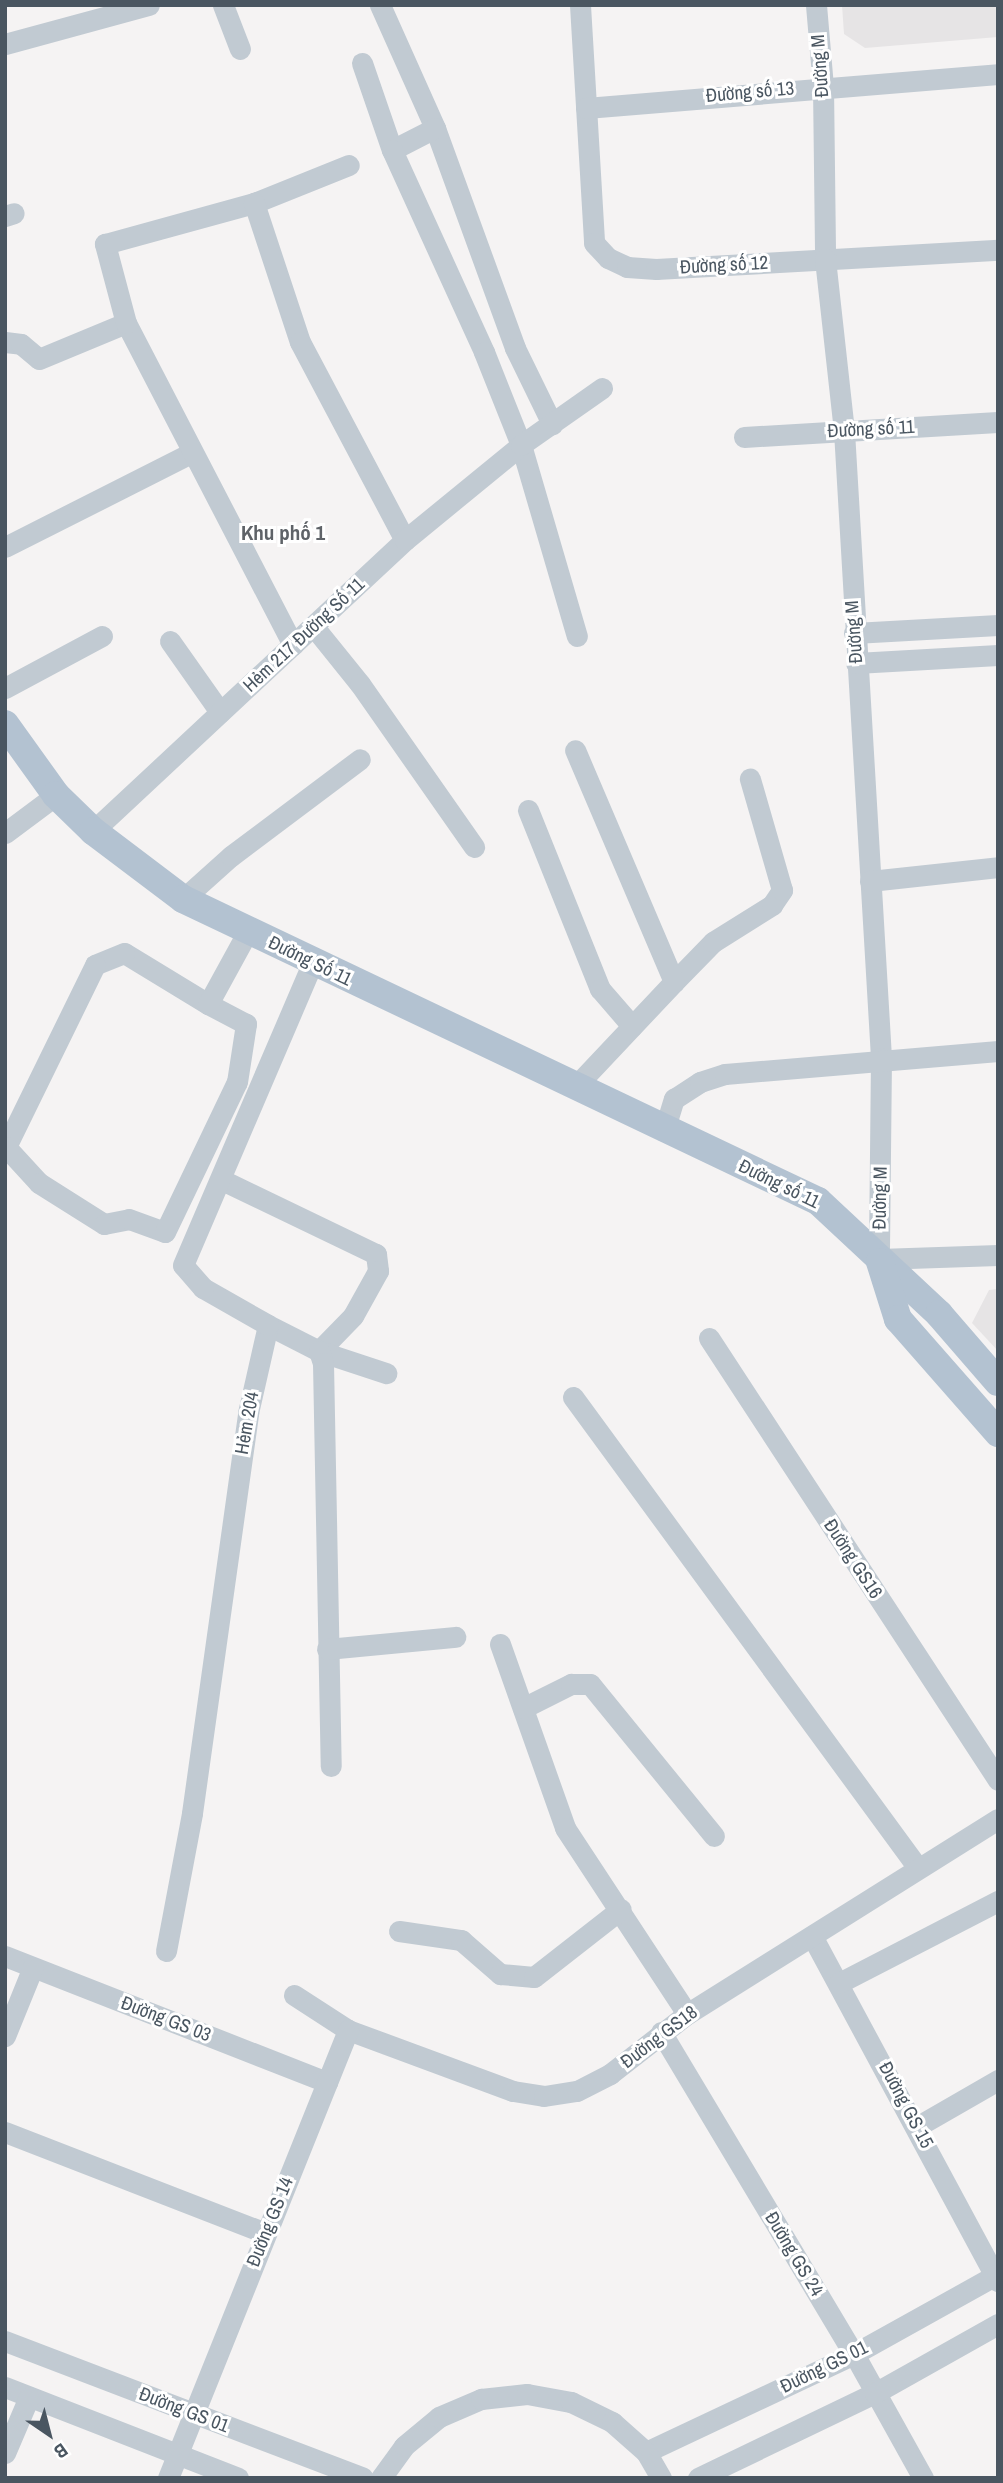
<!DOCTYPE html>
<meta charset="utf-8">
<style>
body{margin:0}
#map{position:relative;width:1003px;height:2483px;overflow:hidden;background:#f5f3f3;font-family:"Archivo Narrow",sans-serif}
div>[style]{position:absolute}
.education>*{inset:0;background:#e6e4e5}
.minor>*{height:21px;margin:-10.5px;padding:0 10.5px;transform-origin:10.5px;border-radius:10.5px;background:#c1cad2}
.major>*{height:28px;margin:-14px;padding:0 14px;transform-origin:14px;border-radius:14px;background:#b3c2d1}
span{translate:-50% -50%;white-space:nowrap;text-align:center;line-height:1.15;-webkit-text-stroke:6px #fff;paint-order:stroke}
.street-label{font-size:19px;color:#4a5661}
.neighbourhood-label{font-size:21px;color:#5f6368;font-weight:700}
.frame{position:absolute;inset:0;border:7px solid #4a5661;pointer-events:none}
.north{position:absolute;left:14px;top:2399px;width:70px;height:70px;-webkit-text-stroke:5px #fff;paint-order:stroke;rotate:145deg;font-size:19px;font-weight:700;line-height:28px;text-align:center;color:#4a5661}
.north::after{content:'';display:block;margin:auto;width:24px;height:32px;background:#4a5661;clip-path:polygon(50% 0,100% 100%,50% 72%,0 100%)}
</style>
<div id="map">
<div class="education">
<i style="clip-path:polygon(842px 5px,998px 5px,998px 37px,865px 48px,844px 34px)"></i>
<i style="clip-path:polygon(998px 1289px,998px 1351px,972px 1323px,989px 1290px)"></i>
</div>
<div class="minor">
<i style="left:223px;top:5px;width:47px;rotate:68.9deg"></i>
<i style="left:380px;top:5px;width:135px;rotate:65.9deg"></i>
<i style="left:435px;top:128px;width:234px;rotate:70deg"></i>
<i style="left:515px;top:348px;width:85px;rotate:64deg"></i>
<i style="left:580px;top:5px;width:238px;rotate:86.6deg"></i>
<i style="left:594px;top:243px;width:21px;rotate:47deg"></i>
<i style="left:608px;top:258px;width:21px;rotate:25deg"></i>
<i style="left:627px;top:267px;width:29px;rotate:4deg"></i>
<i style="left:656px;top:269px;width:343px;rotate:-3.2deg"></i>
<i style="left:816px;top:5px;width:81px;rotate:85.1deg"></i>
<i style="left:823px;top:86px;width:173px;rotate:89.3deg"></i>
<i style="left:825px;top:259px;width:173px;rotate:83.7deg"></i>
<i style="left:844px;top:431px;width:628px;rotate:86.62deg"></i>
<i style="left:881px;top:1058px;width:201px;rotate:90.6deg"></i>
<i style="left:879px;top:1259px;width:119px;rotate:-1.9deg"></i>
<i style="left:5px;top:44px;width:149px;rotate:-15.2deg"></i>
<i style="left:362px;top:63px;width:92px;rotate:71deg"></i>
<i style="left:586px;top:108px;width:413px;rotate:-4.7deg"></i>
<i style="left:435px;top:128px;width:48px;rotate:152.9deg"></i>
<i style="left:392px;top:150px;width:222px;rotate:65.5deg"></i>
<i style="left:484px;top:352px;width:100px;rotate:68.3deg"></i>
<i style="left:521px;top:445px;width:199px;rotate:73.7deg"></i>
<i style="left:254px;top:203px;width:102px;rotate:-21.8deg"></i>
<i style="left:5px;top:216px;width:9px;rotate:-18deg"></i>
<i style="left:5px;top:342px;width:16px;rotate:7deg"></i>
<i style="left:21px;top:344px;width:23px;rotate:40deg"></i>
<i style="left:39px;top:359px;width:94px;rotate:-22.5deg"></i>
<i style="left:744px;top:437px;width:254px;rotate:-3.4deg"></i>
<i style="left:5px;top:547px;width:208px;rotate:-26.8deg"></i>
<i style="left:314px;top:627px;width:73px;rotate:51.1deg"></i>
<i style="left:360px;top:684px;width:199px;rotate:55deg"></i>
<i style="left:854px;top:633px;width:144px;rotate:-3.2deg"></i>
<i style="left:170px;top:641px;width:87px;rotate:54.8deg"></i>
<i style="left:293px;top:645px;width:363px;rotate:-117.4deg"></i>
<i style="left:126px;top:323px;width:82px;rotate:-104.9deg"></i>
<i style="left:105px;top:244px;width:155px;rotate:-15.4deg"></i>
<i style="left:254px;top:203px;width:146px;rotate:71.7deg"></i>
<i style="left:300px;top:342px;width:224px;rotate:62.1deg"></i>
<i style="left:856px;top:663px;width:142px;rotate:-3.2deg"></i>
<i style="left:5px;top:688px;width:110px;rotate:-28.2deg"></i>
<i style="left:528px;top:810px;width:193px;rotate:68.1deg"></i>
<i style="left:600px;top:989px;width:49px;rotate:49.1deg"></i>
<i style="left:93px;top:831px;width:427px;rotate:-43deg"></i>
<i style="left:405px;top:540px;width:150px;rotate:-39.3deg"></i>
<i style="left:521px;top:445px;width:99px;rotate:-35.1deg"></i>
<i style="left:5px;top:833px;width:64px;rotate:-36.7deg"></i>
<i style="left:870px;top:881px;width:129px;rotate:-6.2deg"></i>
<i style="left:183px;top:899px;width:64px;rotate:-41.9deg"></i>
<i style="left:231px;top:856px;width:161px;rotate:-36.9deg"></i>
<i style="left:674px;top:982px;width:56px;rotate:-45.7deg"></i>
<i style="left:713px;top:942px;width:70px;rotate:-32.1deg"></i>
<i style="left:772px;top:905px;width:18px;rotate:-56deg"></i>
<i style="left:782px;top:890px;width:116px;rotate:-106.1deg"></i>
<i style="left:208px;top:1004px;width:98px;rotate:-148.7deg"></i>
<i style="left:124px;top:953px;width:31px;rotate:158deg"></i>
<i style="left:95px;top:965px;width:203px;rotate:116.1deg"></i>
<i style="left:6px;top:1147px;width:49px;rotate:47.5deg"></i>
<i style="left:39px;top:1183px;width:77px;rotate:32.2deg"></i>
<i style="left:104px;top:1224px;width:25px;rotate:-11deg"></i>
<i style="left:129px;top:1219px;width:38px;rotate:20deg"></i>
<i style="left:165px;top:1232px;width:166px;rotate:-64.4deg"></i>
<i style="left:237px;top:1082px;width:59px;rotate:-81.2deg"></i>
<i style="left:246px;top:1024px;width:43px;rotate:-152.2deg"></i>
<i style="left:208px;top:1004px;width:83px;rotate:-61.3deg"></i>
<i style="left:574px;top:1088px;width:146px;rotate:-46.7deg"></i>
<i style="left:674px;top:982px;width:252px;rotate:-113.1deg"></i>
<i style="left:664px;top:1131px;width:34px;rotate:-73deg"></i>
<i style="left:674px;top:1099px;width:31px;rotate:-33deg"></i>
<i style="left:700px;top:1082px;width:26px;rotate:-18deg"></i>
<i style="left:725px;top:1074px;width:274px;rotate:-4.8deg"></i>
<i style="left:222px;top:1180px;width:171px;rotate:25.7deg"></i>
<i style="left:376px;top:1254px;width:17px;rotate:83deg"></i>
<i style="left:378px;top:1271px;width:51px;rotate:119.1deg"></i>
<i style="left:353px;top:1316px;width:49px;rotate:134.2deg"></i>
<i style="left:319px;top:1351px;width:71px;rotate:18.2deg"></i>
<i style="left:268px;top:1325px;width:57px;rotate:27deg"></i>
<i style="left:319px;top:1351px;width:13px;rotate:72deg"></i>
<i style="left:323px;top:1363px;width:403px;rotate:88.9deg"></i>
<i style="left:709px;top:1338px;width:528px;rotate:56.82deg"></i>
<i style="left:573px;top:1397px;width:584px;rotate:53.78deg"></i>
<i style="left:500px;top:1644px;width:195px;rotate:70.5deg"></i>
<i style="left:565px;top:1828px;width:222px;rotate:56.7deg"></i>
<i style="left:327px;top:1649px;width:129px;rotate:-5.4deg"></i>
<i style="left:523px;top:1708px;width:54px;rotate:-26.6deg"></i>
<i style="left:571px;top:1684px;width:19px"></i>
<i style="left:590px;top:1684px;width:196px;rotate:50.8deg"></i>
<i style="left:399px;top:1931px;width:63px;rotate:8.3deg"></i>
<i style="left:461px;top:1940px;width:52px;rotate:41.1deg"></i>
<i style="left:500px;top:1974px;width:34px;rotate:5deg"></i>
<i style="left:534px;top:1977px;width:110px;rotate:-38deg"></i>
<i style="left:812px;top:1936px;width:392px;rotate:61.7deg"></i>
<i style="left:166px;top:1951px;width:140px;rotate:-79.3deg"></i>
<i style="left:192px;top:1813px;width:404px;rotate:-82deg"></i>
<i style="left:248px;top:1413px;width:90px;rotate:-77.2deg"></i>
<i style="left:268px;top:1325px;width:75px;rotate:-150.4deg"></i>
<i style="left:203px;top:1288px;width:30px;rotate:-131deg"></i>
<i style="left:183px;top:1265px;width:330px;rotate:-66.8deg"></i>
<i style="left:5px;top:1956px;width:346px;rotate:21.4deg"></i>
<i style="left:839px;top:1983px;width:179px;rotate:-27.3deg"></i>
<i style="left:294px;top:1995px;width:64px;rotate:32.9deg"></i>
<i style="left:348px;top:2030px;width:176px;rotate:20.3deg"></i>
<i style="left:513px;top:2091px;width:31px;rotate:9deg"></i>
<i style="left:544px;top:2096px;width:33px;rotate:-9deg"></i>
<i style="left:577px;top:2091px;width:37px;rotate:-27deg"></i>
<i style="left:610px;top:2074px;width:98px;rotate:-37.9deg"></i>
<i style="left:687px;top:2014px;width:367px;rotate:-32.1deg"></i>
<i style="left:661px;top:2032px;width:375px;rotate:59.1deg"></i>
<i style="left:854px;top:2354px;width:142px;rotate:60.9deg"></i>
<i style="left:5px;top:2036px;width:74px;rotate:-67.9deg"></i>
<i style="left:918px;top:2126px;width:92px;rotate:-29.9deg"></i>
<i style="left:5px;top:2132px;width:279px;rotate:21.2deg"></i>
<i style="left:5px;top:2341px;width:383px;rotate:20.9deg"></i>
<i style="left:5px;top:2387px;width:250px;rotate:21.3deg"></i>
<i style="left:646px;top:2452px;width:230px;rotate:-25.2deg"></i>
<i style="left:854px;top:2354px;width:165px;rotate:-29.1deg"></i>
<i style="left:5px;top:2453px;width:61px;rotate:-66.8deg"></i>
<i style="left:168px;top:2478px;width:483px;rotate:-68.1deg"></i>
<i style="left:381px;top:2478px;width:39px;rotate:-54deg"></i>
<i style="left:404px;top:2446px;width:45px;rotate:-39.6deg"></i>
<i style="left:439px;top:2417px;width:46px;rotate:-23.2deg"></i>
<i style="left:481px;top:2399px;width:46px;rotate:-6.2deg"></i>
<i style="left:527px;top:2394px;width:45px;rotate:10.3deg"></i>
<i style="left:571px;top:2402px;width:46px;rotate:26deg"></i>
<i style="left:612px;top:2422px;width:45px;rotate:41.4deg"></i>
<i style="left:646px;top:2452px;width:30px;rotate:60deg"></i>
<i style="left:698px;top:2478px;width:196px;rotate:-25.7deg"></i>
<i style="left:875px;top:2393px;width:141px;rotate:-29.3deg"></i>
</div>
<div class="major">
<i style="left:5px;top:724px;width:87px;rotate:54.3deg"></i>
<i style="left:56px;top:795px;width:52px;rotate:44.2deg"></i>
<i style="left:93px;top:831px;width:113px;rotate:37.1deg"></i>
<i style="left:183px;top:899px;width:703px;rotate:25.44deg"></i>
<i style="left:818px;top:1201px;width:166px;rotate:43deg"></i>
<i style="left:939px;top:1314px;width:90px;rotate:49.1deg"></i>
<i style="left:880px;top:1262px;width:60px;rotate:72.5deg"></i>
<i style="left:898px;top:1319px;width:152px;rotate:48.7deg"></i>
</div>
<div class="street-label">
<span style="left:820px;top:66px;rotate:-94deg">Đường M</span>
<span style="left:750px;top:92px;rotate:-5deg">Đường số 13</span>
<span style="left:724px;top:265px;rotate:-3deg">Đường số 12</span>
<span style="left:871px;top:429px;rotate:-3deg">Đường số 11</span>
<span style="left:854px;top:632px;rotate:-94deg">Đường M</span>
<span style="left:304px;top:635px;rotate:-43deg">Hẻm 217 Đường Số 11</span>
<span style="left:310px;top:961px;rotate:26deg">Đường Số 11</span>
<span style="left:779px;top:1184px;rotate:26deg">Đường số 11</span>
<span style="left:880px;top:1198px;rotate:-89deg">Đường M</span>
<span style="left:247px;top:1423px;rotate:-80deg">Hẻm 204</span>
<span style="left:853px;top:1559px;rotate:57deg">Đường GS16</span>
<span style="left:166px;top:2019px;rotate:21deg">Đường GS 03</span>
<span style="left:659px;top:2037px;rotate:-37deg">Đường GS18</span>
<span style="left:906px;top:2105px;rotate:62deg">Đường GS 15</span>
<span style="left:270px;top:2222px;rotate:-68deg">Đường GS 14</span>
<span style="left:794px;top:2254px;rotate:59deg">Đường GS 24</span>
<span style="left:824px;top:2367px;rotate:-26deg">Đường GS 01</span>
<span style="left:184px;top:2410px;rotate:21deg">Đường GS 01</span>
</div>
<div class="neighbourhood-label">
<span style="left:283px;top:533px">Khu phố 1</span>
</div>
<div class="frame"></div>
<div class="north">B</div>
</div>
